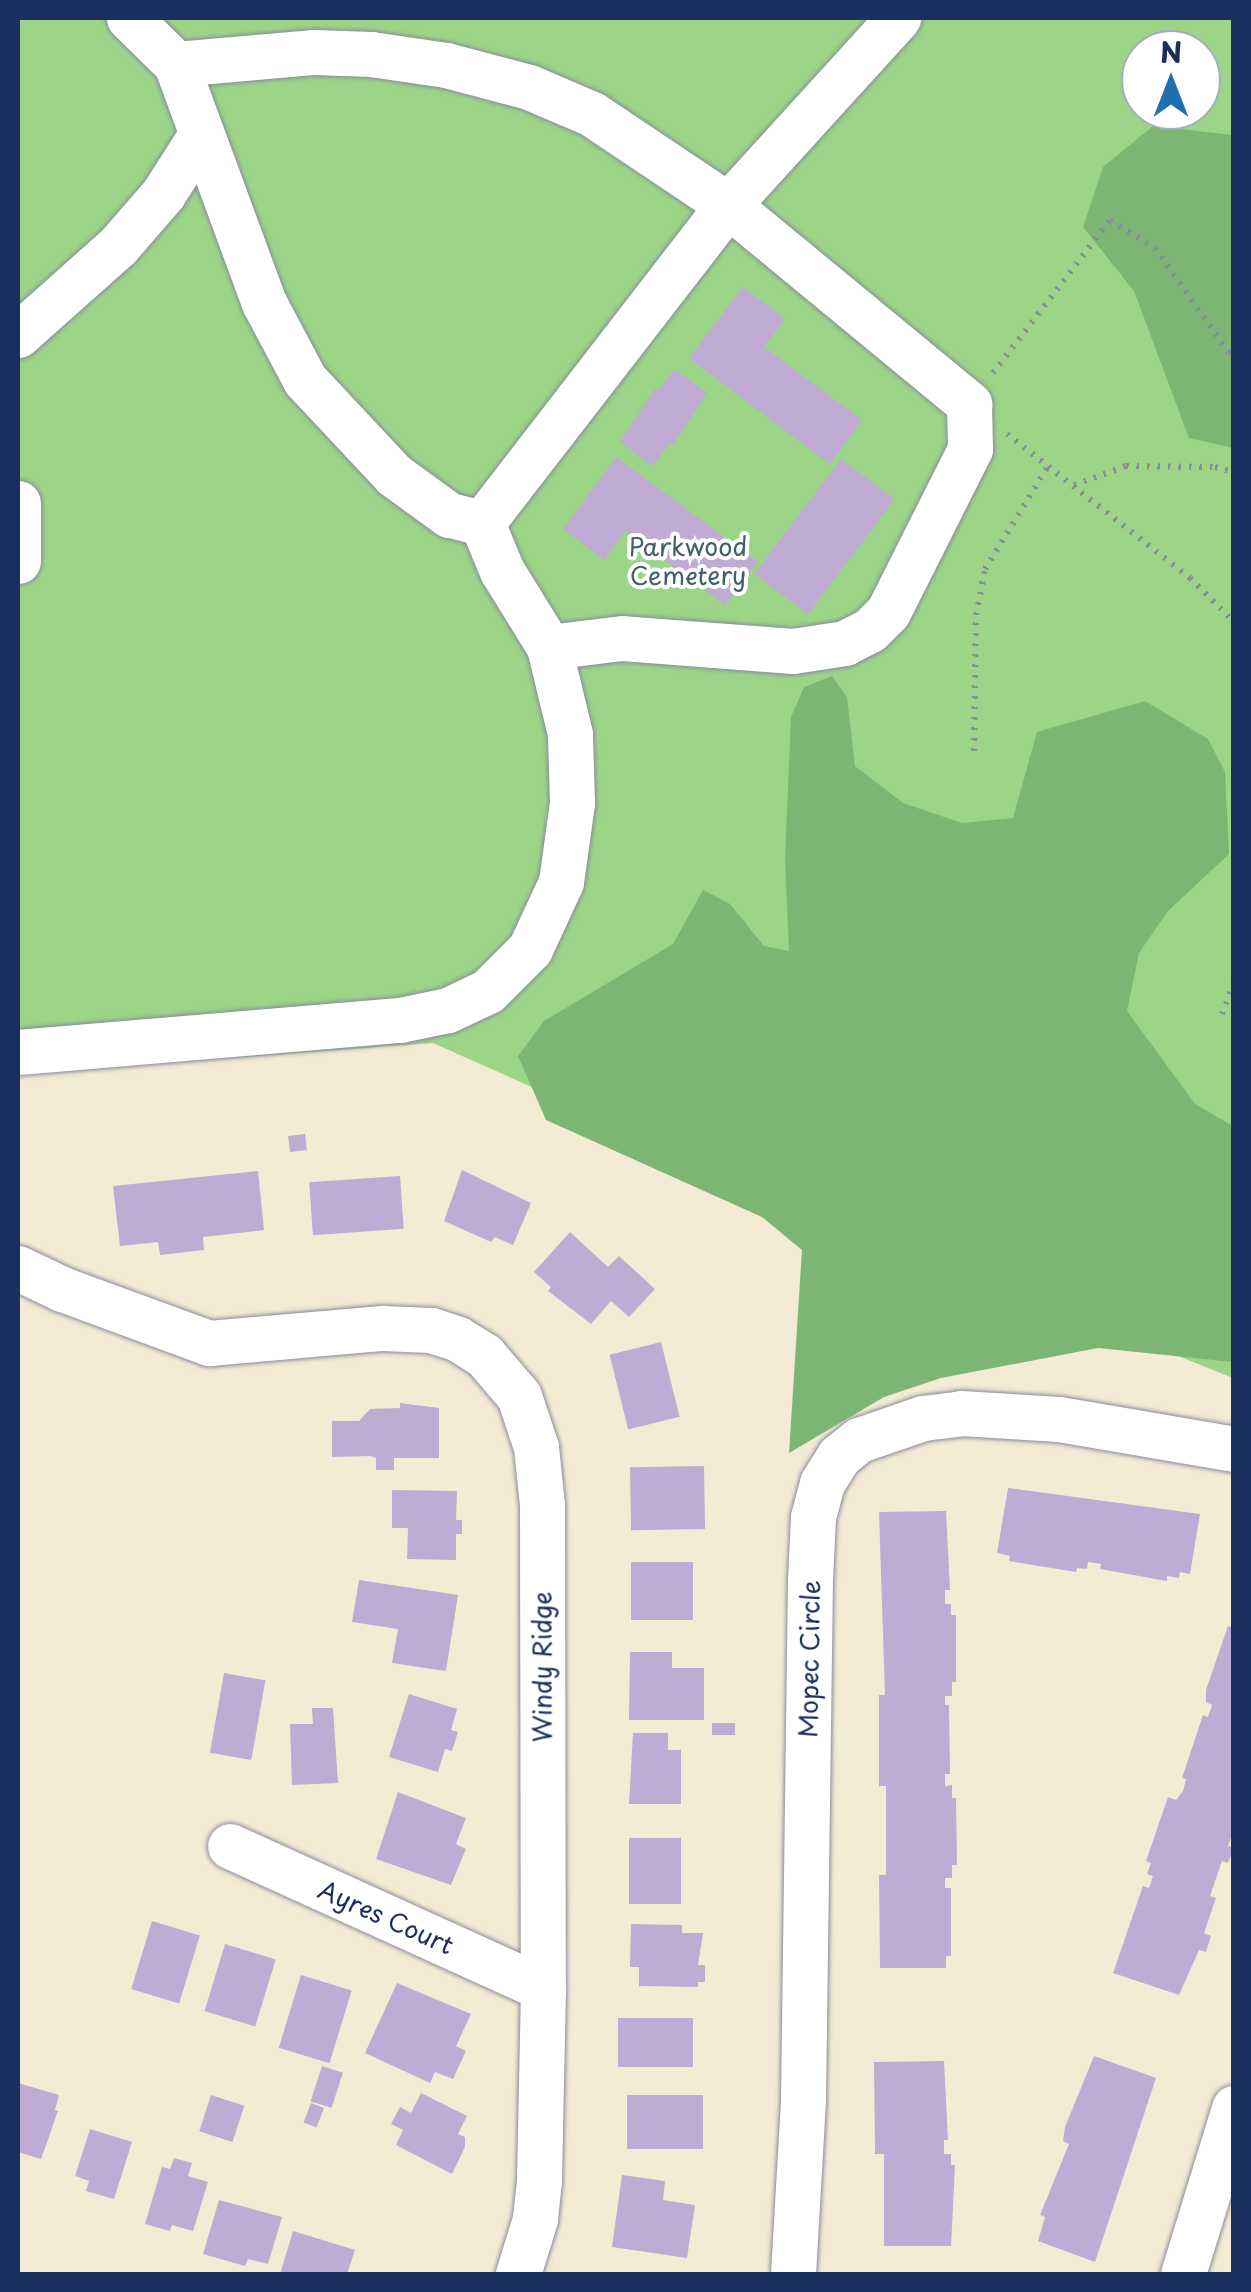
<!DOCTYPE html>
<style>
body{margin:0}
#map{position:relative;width:1251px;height:2292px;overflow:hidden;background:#f4ebd5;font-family:"Playpen Sans",sans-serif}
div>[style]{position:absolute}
.green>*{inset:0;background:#9cd588}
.forest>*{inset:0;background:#7db674}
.building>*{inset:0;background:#c0abd4;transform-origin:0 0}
.path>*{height:6px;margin-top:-3px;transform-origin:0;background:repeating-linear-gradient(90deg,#888d9a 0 2.5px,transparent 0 10.5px)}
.roads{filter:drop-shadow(0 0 2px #888d9a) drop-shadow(0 0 2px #888d9a)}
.minor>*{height:45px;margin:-22.5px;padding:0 22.5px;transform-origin:22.5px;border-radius:22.5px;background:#fff}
span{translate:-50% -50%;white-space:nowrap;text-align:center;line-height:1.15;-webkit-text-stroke:8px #fff;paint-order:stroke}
.park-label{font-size:25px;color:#42616b}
.street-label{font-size:25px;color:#1b2f5e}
.frame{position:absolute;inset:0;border:20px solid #1b2f5e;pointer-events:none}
.north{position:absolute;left:1121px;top:30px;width:100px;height:100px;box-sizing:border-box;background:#fff;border:2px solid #a4acbf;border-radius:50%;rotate:0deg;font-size:28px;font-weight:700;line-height:40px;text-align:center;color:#1b2f5e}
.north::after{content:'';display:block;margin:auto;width:35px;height:45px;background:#1f6fb2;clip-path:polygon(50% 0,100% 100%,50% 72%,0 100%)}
</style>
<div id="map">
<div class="green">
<i style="clip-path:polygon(evenodd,18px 18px,1233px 18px,1233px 1378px,749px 1184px,433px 1043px,18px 1074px,18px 18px,1141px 50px,1201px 50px,1201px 110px,1141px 110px,1141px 50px)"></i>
</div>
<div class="forest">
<i style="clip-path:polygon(1153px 126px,1233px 135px,1233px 448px,1189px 438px,1134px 291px,1083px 227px,1103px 167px)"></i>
<i style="clip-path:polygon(832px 676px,847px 697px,855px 766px,903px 803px,962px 823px,1013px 818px,1037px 732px,1145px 701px,1208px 739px,1225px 772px,1229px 854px,1168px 911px,1139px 953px,1127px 1011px,1195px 1104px,1233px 1126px,1233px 1362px,1098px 1348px,941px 1378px,884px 1397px,789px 1453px,802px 1250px,762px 1217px,546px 1120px,518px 1056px,544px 1021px,673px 944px,703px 890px,730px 904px,764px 946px,789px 951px,785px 859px,791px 717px,804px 687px)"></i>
</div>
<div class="building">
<i style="clip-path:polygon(743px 287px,785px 319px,764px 347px,862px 420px,830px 464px,689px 358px)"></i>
<i style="clip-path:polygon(674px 369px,707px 393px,672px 446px,669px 444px,653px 466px,620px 442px,655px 388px,659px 390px)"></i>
<i style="clip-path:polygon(616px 457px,758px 562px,725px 605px,625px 531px,604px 560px,563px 529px)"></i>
<i style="left:841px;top:459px;width:67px;height:144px;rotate:37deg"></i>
<i style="left:305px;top:1134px;width:16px;height:17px;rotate:83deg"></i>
<i style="clip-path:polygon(462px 1170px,531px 1203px,513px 1245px,495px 1237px,491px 1242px,444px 1221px)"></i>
<i style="clip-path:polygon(258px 1171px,264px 1230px,203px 1237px,204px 1250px,160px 1255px,158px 1242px,120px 1246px,113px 1186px)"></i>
<i style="left:400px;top:1176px;width:53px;height:91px;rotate:86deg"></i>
<i style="clip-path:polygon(570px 1232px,608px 1267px,619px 1256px,655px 1289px,629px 1317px,611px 1301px,591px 1324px,548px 1291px,551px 1287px,534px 1272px)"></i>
<i style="left:661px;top:1342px;width:77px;height:53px;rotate:76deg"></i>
<i style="clip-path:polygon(400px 1403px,439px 1408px,439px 1458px,394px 1458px,394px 1470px,376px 1470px,376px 1458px,370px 1456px,332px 1457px,332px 1421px,359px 1421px,370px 1409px,400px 1408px)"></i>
<i style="left:704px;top:1466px;width:63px;height:74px;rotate:89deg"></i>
<i style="clip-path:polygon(1008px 1488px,1200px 1514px,1190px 1574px,1180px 1572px,1179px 1578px,1167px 1576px,1167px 1581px,1100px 1569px,1101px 1564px,1088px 1562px,1087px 1569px,1077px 1568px,1076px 1572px,1009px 1561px,1010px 1556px,997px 1553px)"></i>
<i style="clip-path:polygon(392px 1490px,457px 1491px,456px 1520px,462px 1520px,462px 1534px,456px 1534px,456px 1560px,407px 1559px,408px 1528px,392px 1528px)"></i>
<i style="clip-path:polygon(946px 1511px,950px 1590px,945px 1590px,945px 1604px,951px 1604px,951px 1615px,956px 1615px,956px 1682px,952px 1682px,952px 1696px,945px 1696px,945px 1705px,949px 1705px,950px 1774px,945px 1774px,945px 1786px,952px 1785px,952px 1798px,956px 1798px,957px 1865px,952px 1865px,952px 1878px,945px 1878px,945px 1888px,951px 1888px,951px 1956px,946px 1956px,946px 1968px,880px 1968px,879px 1875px,886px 1875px,886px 1786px,879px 1786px,879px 1695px,885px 1695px,879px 1512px)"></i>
<i style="left:631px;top:1562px;width:62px;height:58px"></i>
<i style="clip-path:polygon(359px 1580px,458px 1595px,446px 1671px,392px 1663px,398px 1629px,352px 1622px)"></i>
<i style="clip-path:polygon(1228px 1626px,1234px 1628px,1234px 1829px,1228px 1846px,1234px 1848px,1228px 1863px,1222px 1861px,1210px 1896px,1216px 1898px,1204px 1933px,1211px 1936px,1206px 1952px,1199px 1950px,1179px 1995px,1113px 1973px,1143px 1886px,1149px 1888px,1153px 1876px,1147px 1874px,1151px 1863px,1146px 1861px,1168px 1797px,1176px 1800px,1183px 1791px,1186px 1779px,1182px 1778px,1203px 1715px,1208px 1717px,1212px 1705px,1206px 1702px,1206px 1690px)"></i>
<i style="clip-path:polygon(630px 1652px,672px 1652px,672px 1668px,704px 1668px,704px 1720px,629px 1720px)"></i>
<i style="left:224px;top:1673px;width:42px;height:81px;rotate:10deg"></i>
<i style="clip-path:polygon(409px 1694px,457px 1709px,451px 1730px,458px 1732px,452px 1751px,445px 1749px,438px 1772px,389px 1757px)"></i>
<i style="clip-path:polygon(312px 1708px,333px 1708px,338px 1783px,292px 1785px,290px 1724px,313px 1724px)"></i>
<i style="left:712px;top:1723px;width:23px;height:12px"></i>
<i style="clip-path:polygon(633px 1733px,668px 1733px,668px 1750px,681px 1750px,681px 1804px,629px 1804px)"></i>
<i style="clip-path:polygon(398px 1792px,466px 1818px,456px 1844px,466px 1849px,451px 1885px,376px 1859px)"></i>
<i style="left:629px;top:1838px;width:52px;height:66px"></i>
<i style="left:152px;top:1921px;width:50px;height:71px;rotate:17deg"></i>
<i style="clip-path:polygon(631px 1924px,682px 1925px,682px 1933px,703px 1933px,698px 1965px,705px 1965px,705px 1982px,698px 1982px,698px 1987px,639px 1986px,639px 1967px,630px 1967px)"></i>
<i style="left:225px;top:1944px;width:53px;height:70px;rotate:17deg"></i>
<i style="left:301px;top:1975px;width:53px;height:76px;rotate:17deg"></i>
<i style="clip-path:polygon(397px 1983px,471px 2014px,456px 2046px,466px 2051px,453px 2079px,435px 2072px,430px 2083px,365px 2053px)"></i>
<i style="left:618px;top:2018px;width:75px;height:49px"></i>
<i style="clip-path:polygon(1094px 2056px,1156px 2078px,1095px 2262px,1038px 2241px,1045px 2217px,1040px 2215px,1069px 2144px,1063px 2141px,1065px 2127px)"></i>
<i style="clip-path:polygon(944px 2061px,948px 2140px,944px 2140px,944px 2154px,951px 2154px,951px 2165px,955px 2165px,951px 2246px,884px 2246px,884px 2154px,875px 2154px,874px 2062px)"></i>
<i style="left:322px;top:2066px;width:22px;height:37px;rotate:18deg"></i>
<i style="clip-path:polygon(18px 2083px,59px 2095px,55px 2110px,58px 2111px,41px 2159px,18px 2152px)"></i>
<i style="clip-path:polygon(421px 2093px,467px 2116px,458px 2134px,465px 2137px,465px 2147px,452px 2174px,396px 2145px,403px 2130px,391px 2124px,400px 2107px,411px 2113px)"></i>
<i style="left:211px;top:2095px;width:35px;height:38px;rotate:18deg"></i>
<i style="left:627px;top:2095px;width:76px;height:54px"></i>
<i style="left:311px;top:2103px;width:14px;height:21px;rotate:21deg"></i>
<i style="clip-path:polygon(90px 2129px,132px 2142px,114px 2199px,86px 2191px,89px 2181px,75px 2176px)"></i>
<i style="clip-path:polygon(174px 2158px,192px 2163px,188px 2176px,208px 2182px,193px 2231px,172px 2225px,170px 2231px,145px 2224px,162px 2167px,170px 2169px)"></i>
<i style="clip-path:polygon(622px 2175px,665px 2181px,663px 2200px,695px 2205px,687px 2258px,612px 2247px)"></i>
<i style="clip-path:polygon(219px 2200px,282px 2217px,268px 2264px,248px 2259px,245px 2266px,203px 2254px)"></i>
<i style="clip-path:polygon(293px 2231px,355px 2250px,347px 2274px,280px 2274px)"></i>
</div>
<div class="path">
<i style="left:993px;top:373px;width:193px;rotate:-52.6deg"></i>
<i style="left:1110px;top:220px;width:53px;rotate:31.9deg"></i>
<i style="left:1155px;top:248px;width:128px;rotate:54.8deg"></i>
<i style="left:1229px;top:353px;width:5px;rotate:-11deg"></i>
<i style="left:1007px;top:434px;width:233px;rotate:38.2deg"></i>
<i style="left:1190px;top:578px;width:62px;rotate:45deg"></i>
<i style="left:1074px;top:485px;width:55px;rotate:-20.1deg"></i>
<i style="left:1126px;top:466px;width:89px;rotate:0.6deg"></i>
<i style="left:1215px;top:467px;width:20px;rotate:15deg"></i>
<i style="left:974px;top:751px;width:136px;rotate:-89.2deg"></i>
<i style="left:976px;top:615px;width:47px;rotate:-78.9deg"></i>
<i style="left:985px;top:569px;width:121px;rotate:-58.5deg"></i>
<i style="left:1222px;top:1014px;width:34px;rotate:-69deg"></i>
</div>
<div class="roads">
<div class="minor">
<i style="left:129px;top:18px;width:66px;rotate:44.4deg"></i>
<i style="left:176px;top:64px;width:139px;rotate:-5deg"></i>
<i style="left:314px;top:52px;width:57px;rotate:2deg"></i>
<i style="left:371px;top:54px;width:76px;rotate:8.3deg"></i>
<i style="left:446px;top:65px;width:86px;rotate:14.8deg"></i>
<i style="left:529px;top:87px;width:69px;rotate:23.2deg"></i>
<i style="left:592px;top:114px;width:164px;rotate:33.8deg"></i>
<i style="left:728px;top:205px;width:313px;rotate:39.5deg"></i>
<i style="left:969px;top:404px;width:45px;rotate:88.7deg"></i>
<i style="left:970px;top:449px;width:182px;rotate:116.7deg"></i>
<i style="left:888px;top:612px;width:25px;rotate:135deg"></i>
<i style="left:870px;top:630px;width:28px;rotate:153deg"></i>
<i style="left:845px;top:643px;width:53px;rotate:171.3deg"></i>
<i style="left:793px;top:651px;width:171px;rotate:-175.7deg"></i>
<i style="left:622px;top:638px;width:74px;rotate:173deg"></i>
<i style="left:549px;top:647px;width:89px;rotate:-121.7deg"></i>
<i style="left:502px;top:571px;width:52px;rotate:-112.6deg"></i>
<i style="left:482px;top:523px;width:34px;rotate:-166deg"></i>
<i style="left:449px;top:515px;width:68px;rotate:-144deg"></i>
<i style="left:394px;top:475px;width:130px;rotate:-133.1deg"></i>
<i style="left:305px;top:380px;width:87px;rotate:-118deg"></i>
<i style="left:264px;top:303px;width:255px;rotate:-110.2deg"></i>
<i style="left:18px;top:335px;width:134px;rotate:-41.7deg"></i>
<i style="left:118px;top:246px;width:69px;rotate:-49.1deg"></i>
<i style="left:163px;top:194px;width:69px;rotate:-57.5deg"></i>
<i style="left:18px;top:503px;width:58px;rotate:90deg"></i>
<i style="left:482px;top:523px;width:402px;rotate:-52.3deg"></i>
<i style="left:728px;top:205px;width:253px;rotate:-47.7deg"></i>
<i style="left:18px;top:1052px;width:383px;rotate:-4.8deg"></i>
<i style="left:400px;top:1020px;width:49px;rotate:-11.8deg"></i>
<i style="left:448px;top:1010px;width:44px;rotate:-25.4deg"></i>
<i style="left:488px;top:991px;width:59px;rotate:-45deg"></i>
<i style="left:530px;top:949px;width:74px;rotate:-65.2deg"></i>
<i style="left:561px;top:882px;width:80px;rotate:-82.1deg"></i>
<i style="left:572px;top:803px;width:69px;rotate:-91.7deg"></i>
<i style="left:570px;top:734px;width:89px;rotate:-103.6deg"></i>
<i style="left:18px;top:1268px;width:49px;rotate:25.5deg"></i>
<i style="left:62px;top:1289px;width:157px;rotate:20.2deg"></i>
<i style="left:209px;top:1343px;width:174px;rotate:-5deg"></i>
<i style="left:382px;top:1328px;width:49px;rotate:2.3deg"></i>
<i style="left:431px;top:1330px;width:28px;rotate:18deg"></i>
<i style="left:458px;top:1339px;width:31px;rotate:32deg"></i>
<i style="left:484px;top:1355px;width:54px;rotate:49.5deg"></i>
<i style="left:519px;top:1396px;width:54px;rotate:71.6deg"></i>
<i style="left:536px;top:1447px;width:58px;rotate:84.1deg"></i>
<i style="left:542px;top:1505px;width:483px;rotate:89.9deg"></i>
<i style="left:543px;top:1988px;width:192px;rotate:91.2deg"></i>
<i style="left:539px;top:2180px;width:39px;rotate:96deg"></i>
<i style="left:535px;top:2219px;width:58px;rotate:107.2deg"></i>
<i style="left:230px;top:1846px;width:344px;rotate:24.4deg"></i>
<i style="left:793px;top:2274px;width:175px;rotate:-86.7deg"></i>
<i style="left:803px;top:2099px;width:519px;rotate:-89.23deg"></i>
<i style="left:810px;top:1580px;width:63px;rotate:-87.3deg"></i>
<i style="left:813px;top:1517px;width:35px;rotate:-75deg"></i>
<i style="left:822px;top:1483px;width:32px;rotate:-58deg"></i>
<i style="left:839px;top:1456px;width:26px;rotate:-39deg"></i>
<i style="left:859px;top:1440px;width:68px;rotate:-19deg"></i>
<i style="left:923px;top:1418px;width:38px;rotate:-7deg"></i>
<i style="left:961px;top:1413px;width:98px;rotate:3.5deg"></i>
<i style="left:1059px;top:1419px;width:178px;rotate:9.7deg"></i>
<i style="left:1183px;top:2274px;width:174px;rotate:-72.9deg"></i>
</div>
</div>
<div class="park-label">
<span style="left:688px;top:561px">Parkwood<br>Cemetery</span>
</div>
<div class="street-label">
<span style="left:809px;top:1659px;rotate:-89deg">Mopec Circle</span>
<span style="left:542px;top:1667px;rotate:-90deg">Windy Ridge</span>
<span style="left:386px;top:1917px;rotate:24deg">Ayres Court</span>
</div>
<div class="frame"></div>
<div class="north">N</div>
</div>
